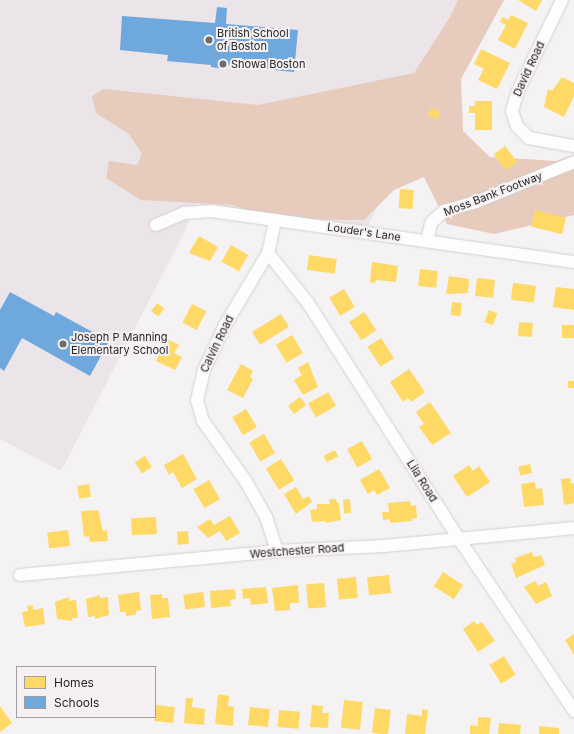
<!DOCTYPE html>
<style>
body{margin:0}
#map{position:relative;width:574px;height:734px;overflow:hidden;background:#f4f2f3;font-family:Inter,sans-serif}
div>[style]{position:absolute}
.built>*{inset:0;background:#ebe4e8}
.forest>*{inset:0;background:#e7cbbd}
.homes>*{inset:0;background:#ffd966;transform-origin:0 0}
.schools>*{inset:0;background:#6fa8dc}
.roads{filter:drop-shadow(0 0 1px #d2d0d1) drop-shadow(0 0 1px #d2d0d1)}
.street>*{height:12px;margin:-6px;padding:0 6px;transform-origin:6px;border-radius:6px;background:#fdfdfd}
.dots>*{width:11px;height:11px;translate:-50% -50%;box-sizing:border-box;border:2px solid #f5f1f3;border-radius:50%}
span{translate:-50% -50%;white-space:nowrap;text-align:center;line-height:1.15;-webkit-text-stroke:4px #f5f1f3;paint-order:stroke}
.poi-label{font-size:11px;color:#262425}
.left{translate:0 -50%;text-align:left}
.street-label{font-size:11px;color:#262425}
.legend{position:absolute;left:16px;top:666px;width:140px;height:52px;box-sizing:border-box;background:#f5f1f3;border:1px solid #a29fa1;margin:0;padding:5px 7px;list-style:none;font-size:12px;color:#262425}
.legend li{display:flex;align-items:center;gap:8px;height:20px}
.legend b{width:20px;border:1px solid #a29fa1}
</style>
<div id="map">
<div class="built">
<i style="clip-path:polygon(0 0,477px 0,368px 226px,196px 204px,185px 231px,61px 471px,0 439px)"></i>
</div>
<div class="forest">
<i style="clip-path:polygon(458px 0,504px 0,461px 79px,463px 131px,490px 157px,556px 161px,574px 155px,574px 215px,494px 234px,447px 224px,424px 177px,394px 190px,364px 220px,269px 219px,233px 205px,141px 200px,106px 178px,109px 161px,137px 165px,142px 154px,129px 134px,96px 113px,92px 96px,104px 89px,258px 105px,414px 73px,450px 17px)"></i>
</div>
<div class="homes">
<i style="clip-path:polygon(518px 0,542px 0,536px 11px)"></i>
<i style="clip-path:polygon(511px 15px,528px 23px,515px 49px,498px 40px,506px 25px,500px 22px,502px 17px,508px 20px)"></i>
<i style="clip-path:polygon(481px 49px,510px 63px,497px 89px,478px 80px,484px 69px,474px 64px)"></i>
<i style="clip-path:polygon(562px 77px,574px 83px,574px 96px,564px 117px,544px 107px,548px 89px,552px 91px)"></i>
<i style="clip-path:polygon(475px 101px,492px 101px,492px 130px,475px 130px,475px 113px,469px 113px,469px 106px,475px 106px)"></i>
<i style="left:431px;top:108px;width:10px;height:8px;rotate:24deg"></i>
<i style="left:505px;top:146px;width:20px;height:14px;rotate:53deg"></i>
<i style="left:400px;top:189px;width:14px;height:19px;rotate:4deg"></i>
<i style="left:535px;top:210px;width:32px;height:17px;rotate:14deg"></i>
<i style="clip-path:polygon(199px 236px,218px 247px,210px 261px,189px 253px)"></i>
<i style="left:231px;top:245px;width:20px;height:19px;rotate:30deg"></i>
<i style="left:309px;top:255px;width:28px;height:15px;rotate:8deg"></i>
<i style="clip-path:polygon(372px 262px,398px 266px,396px 282px,376px 280px,375px 283px,370px 282px)"></i>
<i style="left:420px;top:269px;width:18px;height:17px;rotate:6deg"></i>
<i style="clip-path:polygon(449px 276px,469px 279px,468px 293px,446px 294px)"></i>
<i style="left:477px;top:278px;width:18px;height:18px;rotate:6deg"></i>
<i style="left:513px;top:283px;width:23px;height:17px;rotate:7deg"></i>
<i style="clip-path:polygon(556px 287px,574px 289px,574px 310px,553px 307px)"></i>
<i style="left:344px;top:289px;width:21px;height:17px;rotate:59deg"></i>
<i style="left:452px;top:302px;width:10px;height:13px;rotate:6deg"></i>
<i style="left:157px;top:303px;width:9px;height:10px;rotate:36deg"></i>
<i style="left:192px;top:304px;width:16px;height:21px;rotate:27deg"></i>
<i style="left:489px;top:310px;width:9px;height:13px;rotate:21deg"></i>
<i style="left:364px;top:312px;width:22px;height:18px;rotate:56deg"></i>
<i style="left:281px;top:314px;width:15px;height:34px;rotate:58deg"></i>
<i style="left:519px;top:322px;width:14px;height:14px;rotate:4deg"></i>
<i style="left:562px;top:325px;width:12px;height:13px"></i>
<i style="left:292px;top:335px;width:21px;height:19px;rotate:59deg"></i>
<i style="left:381px;top:338px;width:24px;height:16px;rotate:57deg"></i>
<i style="clip-path:polygon(167px 339px,179px 345px,174px 353px,182px 357px,175px 370px,156px 361px)"></i>
<i style="clip-path:polygon(308px 362px,318px 387px,303px 395px,294px 380px,302px 375px,298px 368px)"></i>
<i style="clip-path:polygon(241px 364px,253px 371px,250px 377px,253px 379px,243px 398px,227px 390px)"></i>
<i style="clip-path:polygon(409px 369px,425px 392px,411px 402px,408px 398px,403px 402px,390px 382px)"></i>
<i style="left:568px;top:381px;width:6px;height:7px"></i>
<i style="left:328px;top:392px;width:16px;height:23px;rotate:60deg"></i>
<i style="left:300px;top:397px;width:10px;height:15px;rotate:53deg"></i>
<i style="clip-path:polygon(430px 402px,451px 433px,432px 445px,419px 427px,424px 424px,416px 412px)"></i>
<i style="left:246px;top:409px;width:21px;height:16px;rotate:59deg"></i>
<i style="left:264px;top:434px;width:22px;height:17px;rotate:60deg"></i>
<i style="left:362px;top:441px;width:21px;height:17px;rotate:61deg"></i>
<i style="left:335px;top:450px;width:7px;height:13px;rotate:63deg"></i>
<i style="clip-path:polygon(183px 454px,197px 479px,182px 488px,173px 472px,169px 475px,164px 465px)"></i>
<i style="left:145px;top:456px;width:13px;height:12px;rotate:58deg"></i>
<i style="left:281px;top:459px;width:25px;height:18px;rotate:58deg"></i>
<i style="left:530px;top:464px;width:9px;height:12px;rotate:77deg"></i>
<i style="clip-path:polygon(469px 465px,473px 471px,479px 466px,490px 482px,467px 497px,453px 476px)"></i>
<i style="clip-path:polygon(379px 469px,390px 488px,377px 495px,374px 490px,368px 494px,360px 480px)"></i>
<i style="clip-path:polygon(570px 478px,571px 484px,574px 483px,574px 503px,564px 505px,561px 479px)"></i>
<i style="left:209px;top:480px;width:22px;height:18px;rotate:60deg"></i>
<i style="clip-path:polygon(535px 482px,536px 489px,542px 488px,544px 505px,524px 507px,521px 484px)"></i>
<i style="left:89px;top:484px;width:13px;height:12px;rotate:81deg"></i>
<i style="clip-path:polygon(296px 487px,303px 499px,309px 496px,312px 502px,296px 514px,284px 494px)"></i>
<i style="clip-path:polygon(329px 499px,336px 499px,337px 503px,339px 503px,341px 520px,326px 523px,326px 521px,312px 522px,310px 510px,317px 509px,317px 504px,330px 504px)"></i>
<i style="left:350px;top:499px;width:14px;height:7px;rotate:86deg"></i>
<i style="clip-path:polygon(410px 501px,411px 506px,416px 505px,417px 518px,412px 519px,412px 521px,390px 523px,390px 519px,383px 520px,382px 512px,389px 512px,388px 503px)"></i>
<i style="clip-path:polygon(98px 510px,103px 531px,107px 530px,108px 541px,90px 542px,89px 536px,84px 537px,81px 511px)"></i>
<i style="clip-path:polygon(230px 516px,240px 533px,226px 541px,220px 531px,208px 538px,197px 527px,210px 519px,214px 525px)"></i>
<i style="left:156px;top:517px;width:17px;height:25px;rotate:87deg"></i>
<i style="left:68px;top:530px;width:16px;height:21px;rotate:83deg"></i>
<i style="left:188px;top:531px;width:13px;height:11px;rotate:86deg"></i>
<i style="clip-path:polygon(532px 552px,534px 557px,541px 555px,545px 565px,516px 578px,511px 564px,516px 562px,515px 558px)"></i>
<i style="left:443px;top:572px;width:24px;height:17px;rotate:33deg"></i>
<i style="left:389px;top:575px;width:18px;height:22px;rotate:84deg"></i>
<i style="left:356px;top:577px;width:21px;height:19px;rotate:85deg"></i>
<i style="clip-path:polygon(535px 581px,538px 586px,546px 582px,552px 596px,536px 604px,524px 587px)"></i>
<i style="left:324px;top:583px;width:24px;height:18px;rotate:85deg"></i>
<i style="clip-path:polygon(298px 585px,299px 603px,290px 603px,290px 610px,275px 611px,272px 588px)"></i>
<i style="clip-path:polygon(266px 587px,268px 603px,251px 605px,250px 598px,243px 599px,242px 589px)"></i>
<i style="clip-path:polygon(235px 589px,236px 599px,230px 600px,231px 606px,211px 608px,210px 591px)"></i>
<i style="clip-path:polygon(139px 592px,141px 610px,136px 611px,136px 615px,126px 616px,126px 612px,120px 612px,118px 595px)"></i>
<i style="left:203px;top:592px;width:15px;height:20px;rotate:82deg"></i>
<i style="clip-path:polygon(162px 594px,162px 598px,168px 598px,170px 617px,152px 619px,150px 595px)"></i>
<i style="clip-path:polygon(100px 595px,100px 598px,108px 597px,109px 615px,95px 619px,95px 616px,88px 617px,86px 599px)"></i>
<i style="clip-path:polygon(69px 597px,69px 601px,76px 600px,78px 618px,72px 618px,72px 621px,57px 619px,55px 602px)"></i>
<i style="clip-path:polygon(33px 605px,33px 610px,43px 608px,45px 624px,25px 627px,22px 612px,28px 611px,27px 606px)"></i>
<i style="clip-path:polygon(474px 621px,477px 625px,482px 622px,495px 641px,478px 652px,463px 629px)"></i>
<i style="clip-path:polygon(574px 634px,574px 655px,565px 640px)"></i>
<i style="left:504px;top:656px;width:22px;height:17px;rotate:58deg"></i>
<i style="clip-path:polygon(218px 694px,229px 696px,228px 706px,234px 707px,233px 726px,215px 724px)"></i>
<i style="clip-path:polygon(186px 698px,193px 698px,192px 707px,205px 709px,204px 725px,184px 723px)"></i>
<i style="left:344px;top:700px;width:19px;height:28px;rotate:6deg"></i>
<i style="left:156px;top:705px;width:19px;height:16px;rotate:6deg"></i>
<i style="clip-path:polygon(312px 705px,323px 706px,322px 713px,329px 713px,328px 728px,310px 727px)"></i>
<i style="clip-path:polygon(0 706px,12px 723px,0 732px)"></i>
<i style="left:250px;top:707px;width:20px;height:18px;rotate:6deg"></i>
<i style="left:375px;top:708px;width:16px;height:25px;rotate:7deg"></i>
<i style="clip-path:polygon(422px 709px,428px 710px,425px 734px,405px 734px,407px 714px,422px 716px)"></i>
<i style="left:279px;top:710px;width:21px;height:17px;rotate:5deg"></i>
<i style="clip-path:polygon(478px 717px,491px 718px,489px 734px,470px 734px,470px 725px,478px 726px)"></i>
<i style="clip-path:polygon(499px 723px,521px 725px,520px 734px,498px 734px)"></i>
<i style="clip-path:polygon(539px 726px,559px 728px,559px 734px,539px 734px)"></i>
</div>
<div class="schools">
<i style="clip-path:polygon(217px 7px,227px 8px,226px 24px,298px 30px,294px 72px,225px 65px,225px 69px,211px 67px,211px 65px,167px 61px,168px 55px,120px 50px,122px 16px,215px 23px)"></i>
<i style="clip-path:polygon(10px 292px,54px 316px,56px 312px,109px 341px,90px 376px,22px 338px,4px 371px,0 368px,0 310px)"></i>
</div>
<div class="roads">
<div class="street">
<i style="left:562px;top:0;width:101px;rotate:115.8deg"></i>
<i style="left:518px;top:91px;width:21px;rotate:107deg"></i>
<i style="left:512px;top:111px;width:16px;rotate:72deg"></i>
<i style="left:517px;top:126px;width:17px;rotate:45deg"></i>
<i style="left:529px;top:138px;width:46px;rotate:10.1deg"></i>
<i style="left:275px;top:221px;width:33px;rotate:102deg"></i>
<i style="left:268px;top:253px;width:84px;rotate:120.8deg"></i>
<i style="left:225px;top:325px;width:50px;rotate:115deg"></i>
<i style="left:204px;top:370px;width:31px;rotate:103deg"></i>
<i style="left:197px;top:400px;width:22px;rotate:74deg"></i>
<i style="left:203px;top:421px;width:72px;rotate:54.6deg"></i>
<i style="left:245px;top:480px;width:43px;rotate:60.4deg"></i>
<i style="left:266px;top:517px;width:36px;rotate:72deg"></i>
<i style="left:156px;top:225px;width:30px;rotate:-23deg"></i>
<i style="left:184px;top:213px;width:27px;rotate:-4deg"></i>
<i style="left:211px;top:211px;width:367px;rotate:8deg"></i>
<i style="left:427px;top:241px;width:18px;rotate:-77deg"></i>
<i style="left:431px;top:223px;width:18px;rotate:-43deg"></i>
<i style="left:444px;top:211px;width:33px;rotate:-16deg"></i>
<i style="left:476px;top:202px;width:106px;rotate:-22.2deg"></i>
<i style="left:268px;top:253px;width:64px;rotate:51.3deg"></i>
<i style="left:308px;top:303px;width:280px;rotate:57.4deg"></i>
<i style="left:459px;top:539px;width:207px;rotate:56.2deg"></i>
<i style="left:20px;top:575px;width:258px;rotate:-5.3deg"></i>
<i style="left:277px;top:551px;width:107px;rotate:-2.7deg"></i>
<i style="left:384px;top:546px;width:191px;rotate:-5.4deg"></i>
</div>
</div>
<div class="dots">
<i style="left:209px;top:40px;background:#6e6c6d"></i>
<i style="left:223px;top:64px;background:#6e6c6d"></i>
<i style="left:63px;top:344px;background:#6e6c6d"></i>
</div>
<div class="poi-label">
<span class="left" style="left:217px;top:40px">British School<br>of Boston</span>
<span class="left" style="left:231px;top:64px">Showa Boston</span>
<span class="left" style="left:71px;top:344px">Joseph P Manning<br>Elementary School</span>
</div>
<div class="street-label">
<span style="left:529px;top:69px;rotate:-65deg">David Road</span>
<span style="left:493px;top:194px;rotate:-21deg">Moss Bank Footway</span>
<span style="left:364px;top:232px;rotate:8deg">Louder's Lane</span>
<span style="left:217px;top:344px;rotate:-64deg">Calvin Road</span>
<span style="left:422px;top:481px;rotate:58deg">Lila Road</span>
<span style="left:297px;top:551px;rotate:-4deg">Westchester Road</span>
</div>
<ul class="legend">
<li><b style="height:11px;background:#ffd966"></b>Homes</li>
<li><b style="height:11px;background:#6fa8dc"></b>Schools</li>
</ul>
</div>
